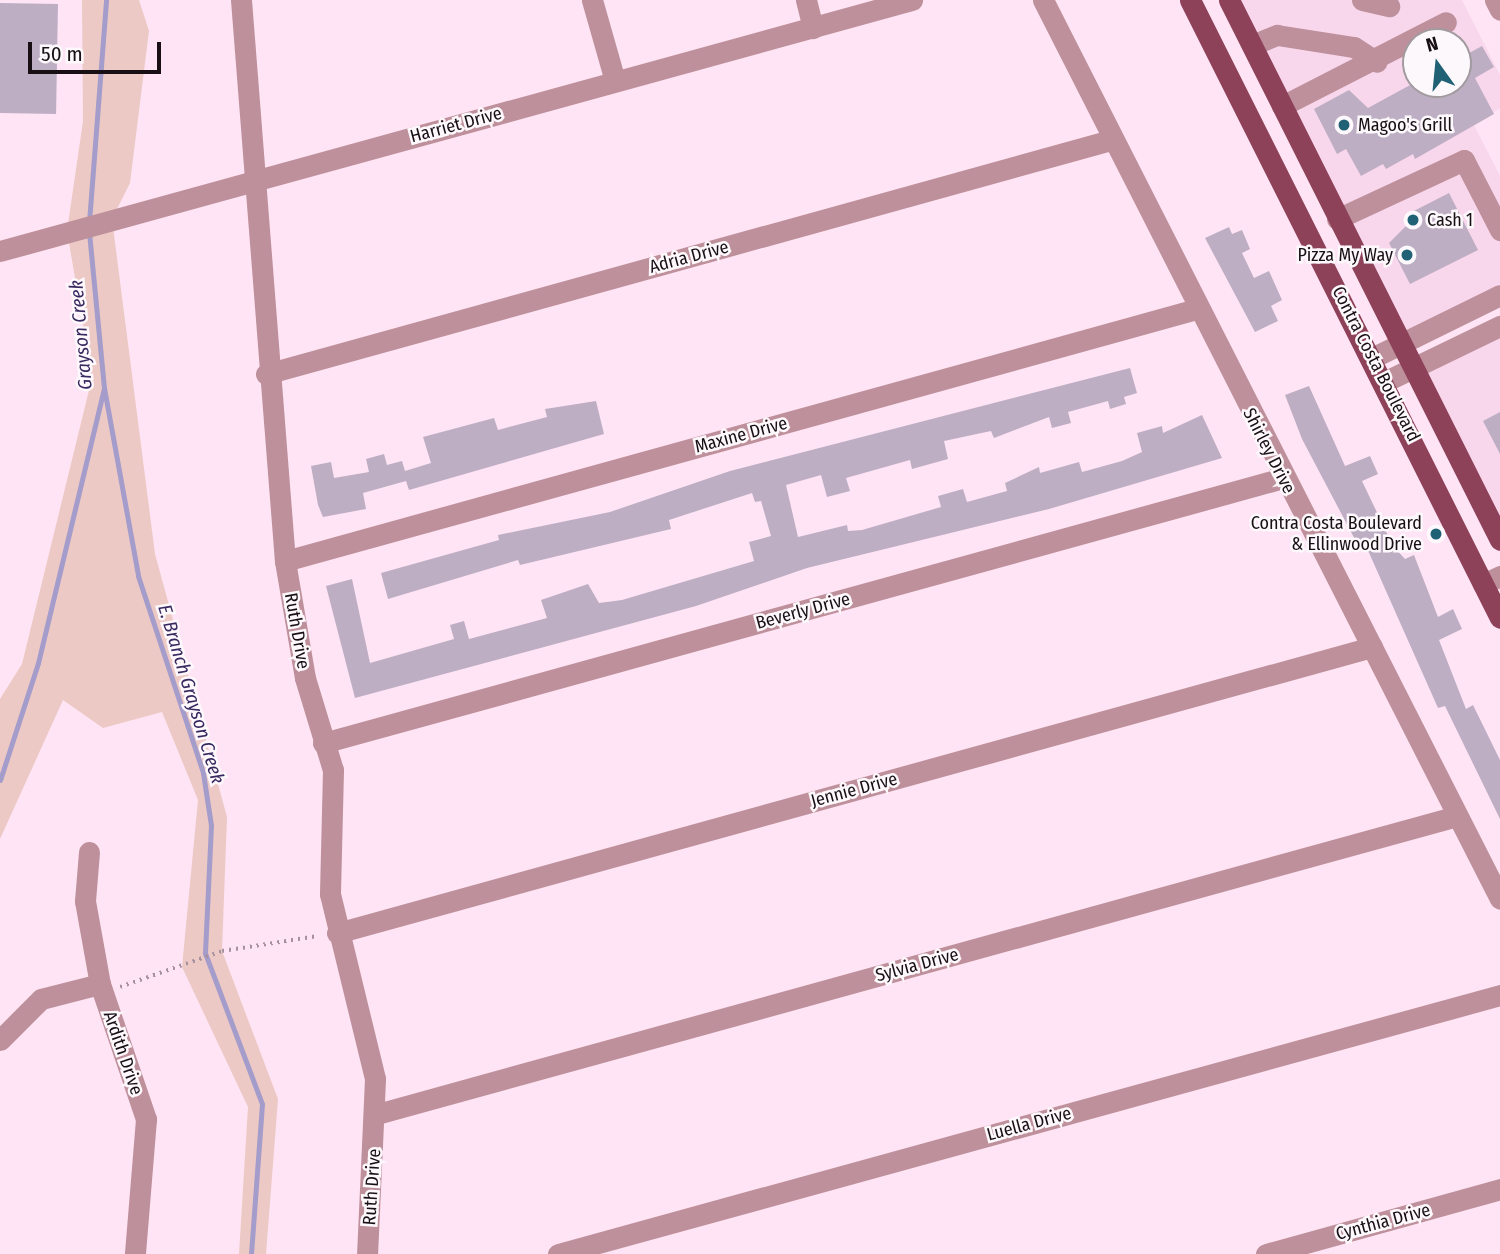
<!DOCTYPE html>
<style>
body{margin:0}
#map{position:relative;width:1500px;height:1254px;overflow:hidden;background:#fee4f4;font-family:"Fira Sans Condensed",sans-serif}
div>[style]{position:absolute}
.built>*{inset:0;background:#f8d7ec}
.green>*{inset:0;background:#edc9c5}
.stream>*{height:5px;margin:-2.5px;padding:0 2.5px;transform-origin:2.5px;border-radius:2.5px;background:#a49cca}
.building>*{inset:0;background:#beaec4;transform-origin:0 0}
.path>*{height:3.5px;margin-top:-1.75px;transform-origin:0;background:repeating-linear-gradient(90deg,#a5929e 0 2px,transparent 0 7px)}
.minor>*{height:21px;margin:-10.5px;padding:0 10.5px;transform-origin:10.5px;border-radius:10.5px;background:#be909b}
.major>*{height:21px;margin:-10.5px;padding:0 10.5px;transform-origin:10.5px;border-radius:10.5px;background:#8e4259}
.dots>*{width:19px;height:19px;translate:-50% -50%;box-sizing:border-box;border:4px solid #fdf8fb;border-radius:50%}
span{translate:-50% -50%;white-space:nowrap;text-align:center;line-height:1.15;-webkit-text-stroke:5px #fdf8fb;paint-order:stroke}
.street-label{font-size:18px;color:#170f14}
.poi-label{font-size:18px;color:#170f14}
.left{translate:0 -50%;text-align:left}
.right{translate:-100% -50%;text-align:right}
.water-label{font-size:19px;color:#382860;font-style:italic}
.north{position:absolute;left:1402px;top:28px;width:70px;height:70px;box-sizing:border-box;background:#fdf8fb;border:2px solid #a19b9f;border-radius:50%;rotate:345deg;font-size:19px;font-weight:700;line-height:28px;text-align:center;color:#170f14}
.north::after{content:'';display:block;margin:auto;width:24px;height:32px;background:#216176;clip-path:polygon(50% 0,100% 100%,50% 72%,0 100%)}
.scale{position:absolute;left:28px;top:42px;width:133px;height:32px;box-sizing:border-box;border:4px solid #170f14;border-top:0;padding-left:9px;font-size:21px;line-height:24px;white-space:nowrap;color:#170f14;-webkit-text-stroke:5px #fdf8fb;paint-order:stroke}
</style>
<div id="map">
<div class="built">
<i style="clip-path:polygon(evenodd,1229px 0,1462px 0,1500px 75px,1500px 108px,1474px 125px,1500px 176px,1500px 295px,1403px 342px,1229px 0,1416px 42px,1458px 42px,1458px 84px,1416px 84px,1416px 42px)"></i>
<i style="clip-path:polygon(1500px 326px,1500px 540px,1416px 367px)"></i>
</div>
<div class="green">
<i style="clip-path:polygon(82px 0,139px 0,149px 31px,130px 183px,112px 219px,155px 554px,227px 817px,222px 951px,278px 1099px,266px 1254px,239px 1254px,248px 1107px,182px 967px,198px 800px,162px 712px,103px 728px,63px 700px,0 839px,0 699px,22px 664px,92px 378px,67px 231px,83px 121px)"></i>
</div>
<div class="stream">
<i style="left:89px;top:222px;width:223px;rotate:-85.6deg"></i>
<i style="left:104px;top:388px;width:191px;rotate:79.7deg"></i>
<i style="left:138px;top:576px;width:207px;rotate:71.7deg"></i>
<i style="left:203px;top:773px;width:53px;rotate:81.3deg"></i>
<i style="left:211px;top:825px;width:128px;rotate:92.7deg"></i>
<i style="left:205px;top:953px;width:161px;rotate:69.3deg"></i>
<i style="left:262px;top:1104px;width:150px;rotate:94.2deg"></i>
<i style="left:0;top:780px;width:123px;rotate:-72deg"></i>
<i style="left:38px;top:663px;width:283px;rotate:-76.5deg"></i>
<i style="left:104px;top:388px;width:157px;rotate:-95.5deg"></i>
</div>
<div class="building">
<i style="left:0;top:3px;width:58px;height:110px;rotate:1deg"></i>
<i style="clip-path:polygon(1482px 46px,1494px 67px,1475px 78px,1494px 114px,1415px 159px,1413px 154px,1386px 169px,1383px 164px,1361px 176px,1346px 149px,1337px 154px,1314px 109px,1349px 90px,1368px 108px,1412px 84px,1458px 84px,1458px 59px)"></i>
<i style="clip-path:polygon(1449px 193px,1478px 250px,1410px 284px,1389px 243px,1409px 223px,1404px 216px)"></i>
<i style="clip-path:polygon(1229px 227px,1232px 234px,1242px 230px,1250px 249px,1242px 253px,1254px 278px,1269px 271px,1282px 300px,1271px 306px,1278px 321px,1255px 332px,1205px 238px)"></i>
<i style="clip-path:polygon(1130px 368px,1137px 393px,1124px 397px,1126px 404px,1110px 409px,1108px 401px,1068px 412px,1071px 423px,1052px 428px,1049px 417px,994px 438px,991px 431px,944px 441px,948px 459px,912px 469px,910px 460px,846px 478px,850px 491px,827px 497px,821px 475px,786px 485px,798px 537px,847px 525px,848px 531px,862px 530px,941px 507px,938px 496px,963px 489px,967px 502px,1007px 491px,1005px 483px,1039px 467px,1040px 473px,1079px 462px,1082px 472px,1122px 461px,1142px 452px,1137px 433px,1162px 426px,1163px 433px,1202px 415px,1222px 458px,1049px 509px,807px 568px,696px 606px,355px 698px,326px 586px,352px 579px,370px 663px,454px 639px,450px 625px,464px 621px,469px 639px,547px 618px,541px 600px,588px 584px,599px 603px,622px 600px,754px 561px,749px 542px,771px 536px,761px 501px,755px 502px,752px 493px,669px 520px,671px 529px,520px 565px,518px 560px,388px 599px,381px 573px,499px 540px,498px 535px,610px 512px,730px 471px)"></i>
<i style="clip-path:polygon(1309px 386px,1345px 466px,1370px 456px,1378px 474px,1362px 481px,1393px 546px,1405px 559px,1414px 555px,1438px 617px,1453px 609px,1462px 629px,1439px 640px,1466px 709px,1473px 705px,1500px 760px,1500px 819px,1445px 706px,1438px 708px,1366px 546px,1360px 549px,1302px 439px,1285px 395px)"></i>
<i style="clip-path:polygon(596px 401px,604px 434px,409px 490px,406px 481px,363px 493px,366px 509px,323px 517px,318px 505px,311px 466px,331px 462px,334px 478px,369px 472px,366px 459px,384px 454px,387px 465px,402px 461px,405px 471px,431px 463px,423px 437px,494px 418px,498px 430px,547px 417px,545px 409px)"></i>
<i style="clip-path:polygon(1500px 412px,1500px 454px,1483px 421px)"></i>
</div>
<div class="path">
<i style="left:120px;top:987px;width:108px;rotate:-19.4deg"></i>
<i style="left:222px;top:951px;width:97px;rotate:-8.9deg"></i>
</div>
<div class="minor">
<i style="left:241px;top:0;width:563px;rotate:85.52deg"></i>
<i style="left:285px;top:561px;width:119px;rotate:80.3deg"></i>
<i style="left:305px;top:678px;width:96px;rotate:73.1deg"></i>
<i style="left:333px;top:770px;width:124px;rotate:91.4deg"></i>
<i style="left:330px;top:894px;width:190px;rotate:76.3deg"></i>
<i style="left:375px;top:1079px;width:175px;rotate:92.6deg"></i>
<i style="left:592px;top:0;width:84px;rotate:74.1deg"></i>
<i style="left:806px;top:0;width:29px;rotate:76deg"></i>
<i style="left:1043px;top:0;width:1008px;rotate:63.05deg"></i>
<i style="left:1362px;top:0;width:28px;rotate:13deg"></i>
<i style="left:1495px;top:0;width:11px;rotate:63deg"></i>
<i style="left:1252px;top:45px;width:27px;rotate:-22deg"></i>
<i style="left:1277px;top:35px;width:78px;rotate:8.9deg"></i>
<i style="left:1354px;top:47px;width:27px;rotate:33deg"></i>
<i style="left:1282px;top:106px;width:184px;rotate:-27.1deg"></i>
<i style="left:1337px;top:219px;width:140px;rotate:-24.9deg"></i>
<i style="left:1464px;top:160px;width:79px;rotate:62.8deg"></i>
<i style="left:0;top:251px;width:946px;rotate:-15.39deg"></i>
<i style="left:1374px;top:357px;width:140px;rotate:-26.2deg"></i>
<i style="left:266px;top:374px;width:877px;rotate:-15.48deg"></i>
<i style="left:1386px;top:381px;width:127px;rotate:-25.8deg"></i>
<i style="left:285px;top:561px;width:946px;rotate:-15.45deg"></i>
<i style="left:1483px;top:584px;width:19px;rotate:-25deg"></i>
<i style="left:323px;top:743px;width:996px;rotate:-15.43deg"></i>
<i style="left:89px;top:852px;width:49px;rotate:94.7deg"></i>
<i style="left:85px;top:901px;width:84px;rotate:79.8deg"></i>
<i style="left:100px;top:984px;width:143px;rotate:71.2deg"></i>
<i style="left:146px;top:1119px;width:135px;rotate:94.7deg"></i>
<i style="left:337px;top:933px;width:1074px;rotate:-15.45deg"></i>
<i style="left:0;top:1040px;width:58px;rotate:-45deg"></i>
<i style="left:41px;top:999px;width:61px;rotate:-14.3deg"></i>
<i style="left:377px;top:1114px;width:1120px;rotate:-15.43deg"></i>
<i style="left:558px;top:1254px;width:977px;rotate:-15.37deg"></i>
<i style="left:1266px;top:1254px;width:243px;rotate:-15.5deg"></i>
</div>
<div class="major">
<i style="left:1190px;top:0;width:691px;rotate:63.36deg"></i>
<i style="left:1229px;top:0;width:604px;rotate:63.35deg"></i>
</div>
<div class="dots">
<i style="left:1344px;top:125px;background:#216176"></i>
<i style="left:1413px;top:220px;background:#216176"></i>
<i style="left:1407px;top:255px;background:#216176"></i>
<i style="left:1436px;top:534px;background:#216176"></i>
</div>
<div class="street-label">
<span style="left:456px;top:125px;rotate:-15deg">Harriet Drive</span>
<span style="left:689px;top:257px;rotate:-15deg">Adria Drive</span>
<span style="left:1376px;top:364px;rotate:63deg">Contra Costa Boulevard</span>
<span style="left:741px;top:435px;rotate:-15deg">Maxine Drive</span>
<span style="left:1269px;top:451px;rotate:63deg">Shirley Drive</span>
<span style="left:803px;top:611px;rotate:-15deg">Beverly Drive</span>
<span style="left:297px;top:631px;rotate:80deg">Ruth Drive</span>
<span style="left:854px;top:790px;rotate:-15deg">Jennie Drive</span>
<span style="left:917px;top:965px;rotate:-15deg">Sylvia Drive</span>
<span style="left:123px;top:1053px;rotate:71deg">Ardith Drive</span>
<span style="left:1029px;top:1124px;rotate:-15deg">Luella Drive</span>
<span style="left:372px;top:1187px;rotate:-86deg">Ruth Drive</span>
<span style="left:1383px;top:1222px;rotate:-15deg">Cynthia Drive</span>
</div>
<div class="poi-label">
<span class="left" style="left:1358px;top:125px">Magoo's Grill</span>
<span class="left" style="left:1427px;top:220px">Cash 1</span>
<span class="right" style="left:1393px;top:255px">Pizza My Way</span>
<span class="right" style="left:1422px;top:534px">Contra Costa Boulevard<br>&amp; Ellinwood Drive</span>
</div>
<div class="water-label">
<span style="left:81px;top:335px;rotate:-95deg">Grayson Creek</span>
<span style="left:191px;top:694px;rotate:73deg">E. Branch Grayson Creek</span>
</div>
<div class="north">N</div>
<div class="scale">50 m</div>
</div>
